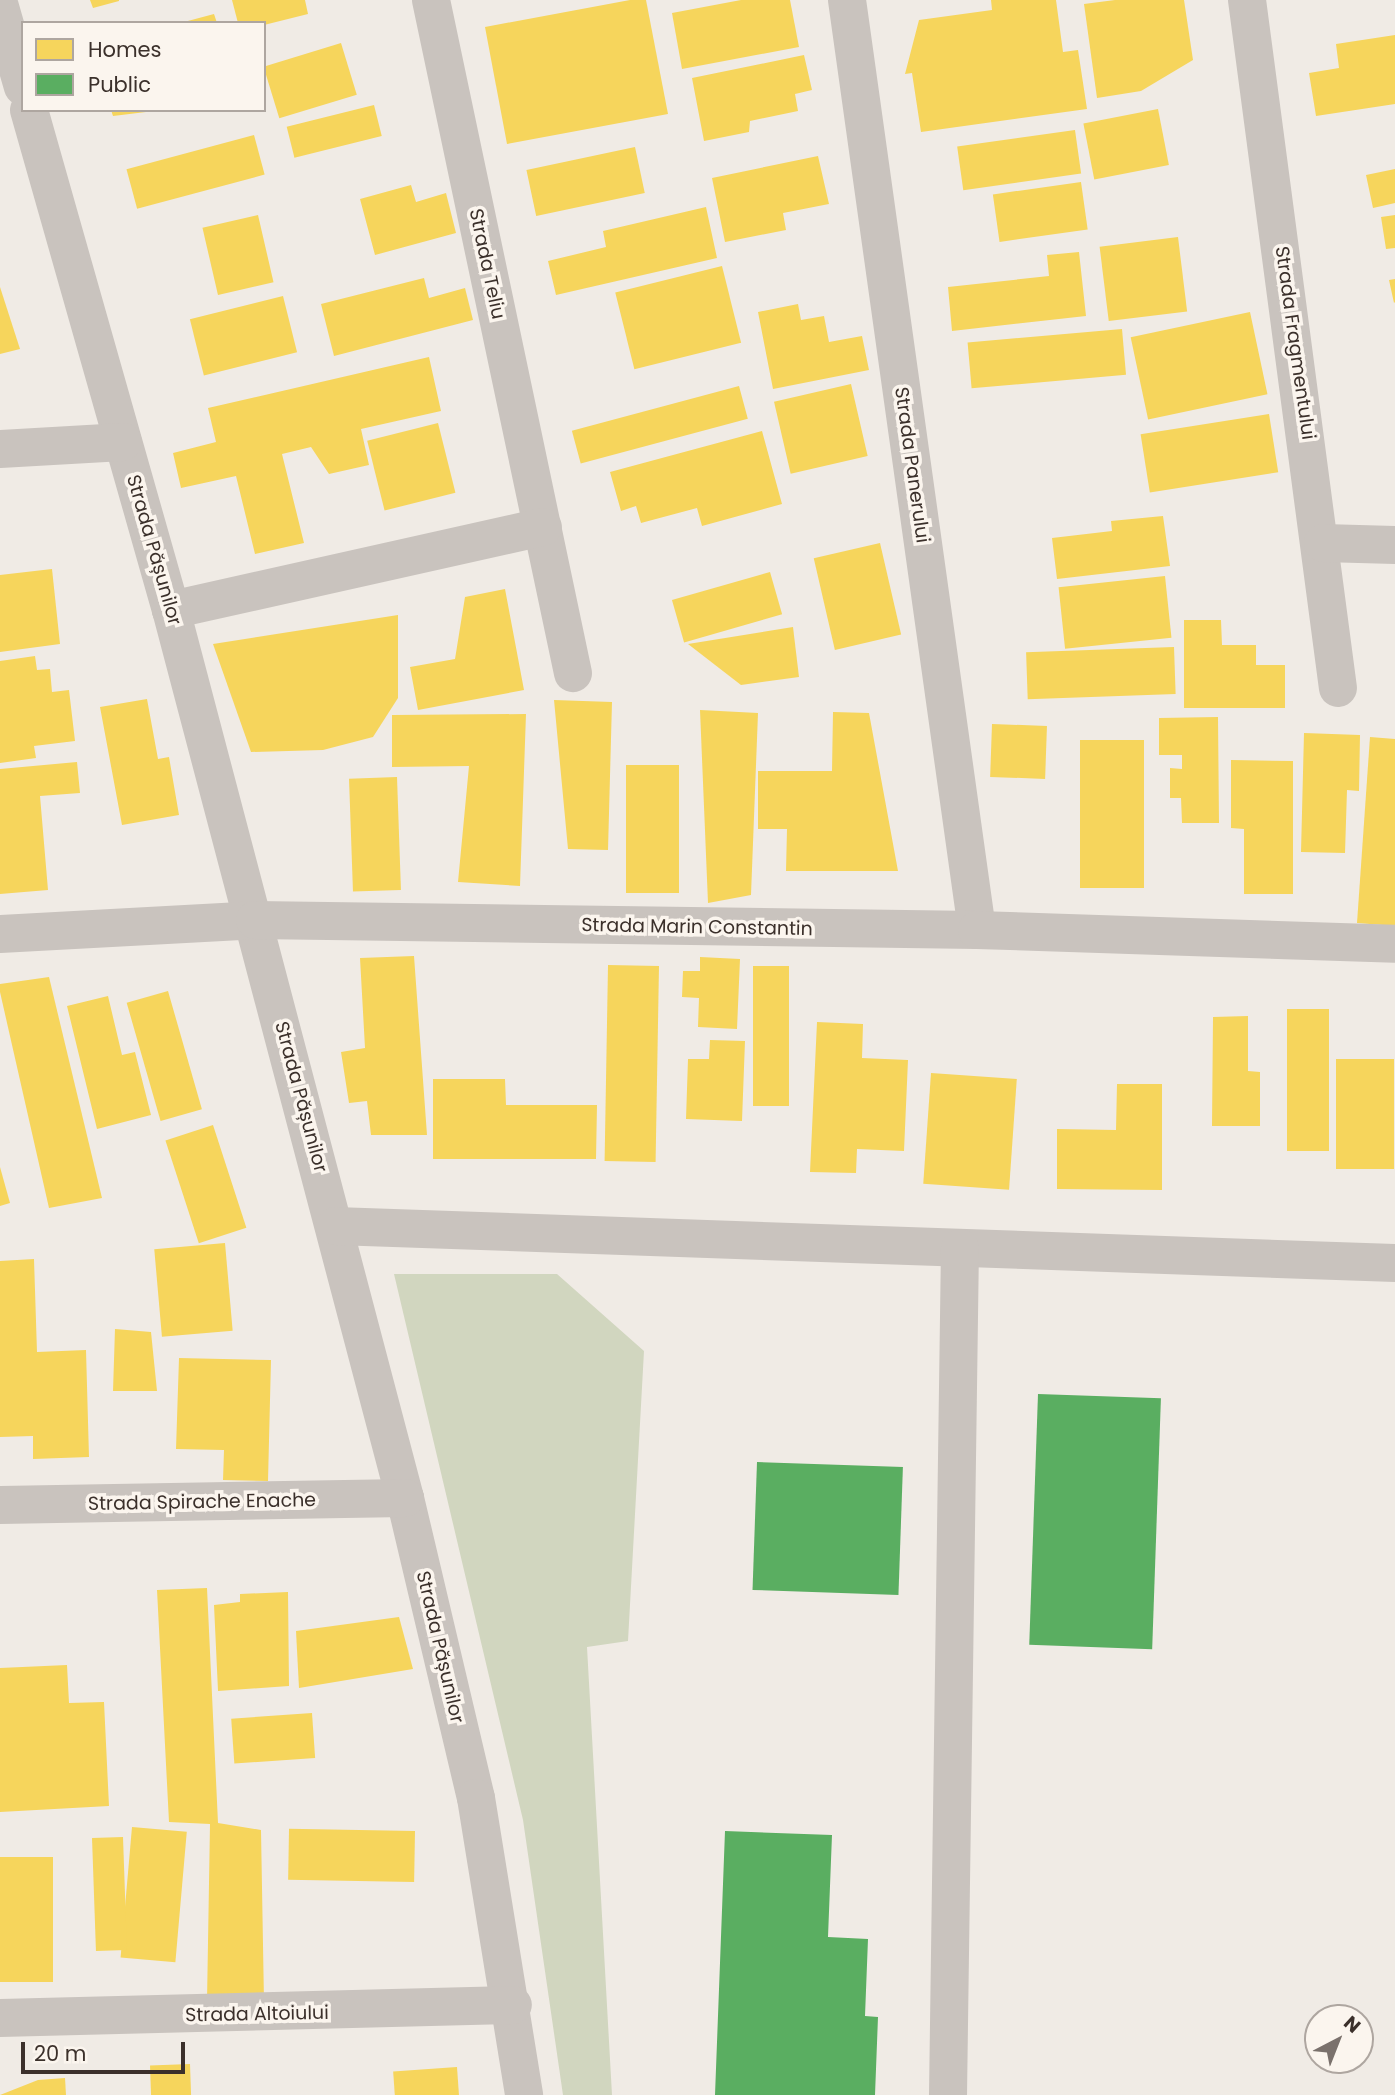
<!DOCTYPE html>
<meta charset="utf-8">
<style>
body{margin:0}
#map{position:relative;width:1395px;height:2095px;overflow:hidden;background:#f0ebe5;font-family:Poppins,sans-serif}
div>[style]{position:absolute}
.green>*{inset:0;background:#d1d6bf}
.homes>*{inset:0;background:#f6d55c;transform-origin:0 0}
.public>*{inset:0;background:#5aae61;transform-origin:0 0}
.minor>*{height:38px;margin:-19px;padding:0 19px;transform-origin:19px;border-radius:19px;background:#c9c3be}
span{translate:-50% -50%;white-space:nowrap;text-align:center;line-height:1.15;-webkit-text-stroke:7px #fbf5ee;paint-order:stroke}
.street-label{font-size:19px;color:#3b302b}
.legend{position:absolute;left:21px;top:21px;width:245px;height:91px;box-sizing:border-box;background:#fbf5ee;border:2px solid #aea6a0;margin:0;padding:9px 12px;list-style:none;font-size:21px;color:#3b302b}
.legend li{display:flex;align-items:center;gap:14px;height:35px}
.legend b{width:35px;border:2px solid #aea6a0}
.north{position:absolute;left:1304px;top:2004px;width:70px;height:70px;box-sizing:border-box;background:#fbf5ee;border:2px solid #aea6a0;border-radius:50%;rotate:42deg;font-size:19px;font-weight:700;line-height:28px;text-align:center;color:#3b302b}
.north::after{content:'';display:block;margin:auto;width:24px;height:32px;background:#7a716c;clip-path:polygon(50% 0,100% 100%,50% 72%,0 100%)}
.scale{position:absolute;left:21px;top:2042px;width:164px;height:32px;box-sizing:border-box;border:4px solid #3b302b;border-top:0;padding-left:9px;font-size:21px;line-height:24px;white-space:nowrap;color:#3b302b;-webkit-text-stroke:5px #fbf5ee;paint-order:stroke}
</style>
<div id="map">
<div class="green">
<i style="clip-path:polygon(394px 1274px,557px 1274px,644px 1351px,628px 1641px,587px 1647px,612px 2095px,563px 2095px,523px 1820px)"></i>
</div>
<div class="homes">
<i style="clip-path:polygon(90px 0,119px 0,119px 1px,93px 8px)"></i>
<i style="clip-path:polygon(232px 0,305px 0,308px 14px,264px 25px,238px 23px)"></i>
<i style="clip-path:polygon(630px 0,646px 0,668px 114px,507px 144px,485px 27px)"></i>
<i style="clip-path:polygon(741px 0,790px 0,799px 47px,682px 69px,672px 13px)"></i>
<i style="clip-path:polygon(991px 0,1056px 0,1063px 52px,1078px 50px,1087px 109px,921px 132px,912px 73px,905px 74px,919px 20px,992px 10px)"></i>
<i style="clip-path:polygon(1115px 0,1184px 0,1193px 60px,1141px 91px,1097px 98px,1084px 4px)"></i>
<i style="clip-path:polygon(214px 14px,217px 23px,184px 23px,184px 22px)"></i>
<i style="clip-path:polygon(1395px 35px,1395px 104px,1316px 116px,1309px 73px,1339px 68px,1336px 44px)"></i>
<i style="left:341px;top:43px;width:54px;height:81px;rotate:73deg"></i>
<i style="clip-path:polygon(804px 55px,812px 90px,795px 94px,798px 111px,750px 121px,749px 132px,704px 141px,692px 78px)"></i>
<i style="left:374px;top:105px;width:32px;height:90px;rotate:76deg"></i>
<i style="left:1158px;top:109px;width:57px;height:76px;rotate:79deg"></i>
<i style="clip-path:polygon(111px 110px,146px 110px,146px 112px,113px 116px)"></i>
<i style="left:1075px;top:130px;width:44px;height:119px;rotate:82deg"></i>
<i style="left:254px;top:135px;width:41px;height:132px;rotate:75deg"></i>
<i style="left:635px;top:147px;width:47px;height:111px;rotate:78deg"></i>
<i style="clip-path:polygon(818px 156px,829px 204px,783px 213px,786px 230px,725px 242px,712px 178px)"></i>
<i style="clip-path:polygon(1395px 169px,1395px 203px,1373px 208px,1366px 175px)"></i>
<i style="left:1081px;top:182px;width:48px;height:89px;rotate:82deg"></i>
<i style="clip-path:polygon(411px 185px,416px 202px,446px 193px,456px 233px,375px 255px,360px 199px)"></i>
<i style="clip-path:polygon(706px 207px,717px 258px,556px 295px,548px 261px,606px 247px,603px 231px)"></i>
<i style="left:258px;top:215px;width:69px;height:57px;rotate:77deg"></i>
<i style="clip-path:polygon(1395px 215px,1395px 248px,1386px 249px,1381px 217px)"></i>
<i style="left:1178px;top:237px;width:75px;height:79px;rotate:83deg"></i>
<i style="clip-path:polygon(1079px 252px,1086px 316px,952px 331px,948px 287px,1049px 276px,1047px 255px)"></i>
<i style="left:722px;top:266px;width:79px;height:110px;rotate:76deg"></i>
<i style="clip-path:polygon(424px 278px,429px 298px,465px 288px,473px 320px,334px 356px,321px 304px)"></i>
<i style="clip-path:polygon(1395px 279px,1395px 302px,1394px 303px,1389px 280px)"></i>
<i style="clip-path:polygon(0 287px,20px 349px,0 354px)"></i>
<i style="left:283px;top:296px;width:58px;height:96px;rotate:76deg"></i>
<i style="clip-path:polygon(798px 304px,801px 320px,824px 316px,829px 342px,862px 336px,869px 370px,773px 389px,758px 312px)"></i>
<i style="left:1250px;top:312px;width:84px;height:122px;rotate:78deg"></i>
<i style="left:1122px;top:329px;width:46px;height:155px;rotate:85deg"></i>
<i style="clip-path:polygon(429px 357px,441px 411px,361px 429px,369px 465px,329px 474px,311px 447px,282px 454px,304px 543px,255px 554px,236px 476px,181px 488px,173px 453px,216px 442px,208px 408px)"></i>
<i style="left:851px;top:384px;width:74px;height:79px;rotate:77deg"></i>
<i style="left:739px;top:386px;width:34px;height:173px;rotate:75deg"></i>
<i style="left:1269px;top:414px;width:59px;height:130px;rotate:81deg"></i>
<i style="left:438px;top:423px;width:72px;height:73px;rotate:76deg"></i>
<i style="clip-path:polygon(762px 431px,782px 504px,702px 526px,697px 508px,641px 523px,636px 506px,621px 511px,610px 472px)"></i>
<i style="clip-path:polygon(1163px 516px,1170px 566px,1057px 579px,1052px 538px,1112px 531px,1111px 521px)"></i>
<i style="left:880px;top:543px;width:94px;height:68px;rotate:77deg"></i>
<i style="clip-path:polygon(52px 569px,60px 644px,0 652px,0 575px)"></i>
<i style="left:770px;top:572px;width:44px;height:102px;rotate:74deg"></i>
<i style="left:1165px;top:576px;width:62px;height:107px;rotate:84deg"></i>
<i style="clip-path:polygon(505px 589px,524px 690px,418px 710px,410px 667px,455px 659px,465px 597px)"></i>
<i style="clip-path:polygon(398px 615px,398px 698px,373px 737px,323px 750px,251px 752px,213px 644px)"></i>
<i style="clip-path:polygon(1184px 620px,1221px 620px,1222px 645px,1256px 645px,1256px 665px,1285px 665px,1285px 708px,1184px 708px)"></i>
<i style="clip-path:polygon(793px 627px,799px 677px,741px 685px,688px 644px)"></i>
<i style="left:1174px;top:647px;width:47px;height:148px;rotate:88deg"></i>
<i style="clip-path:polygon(35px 656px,37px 670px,50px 669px,52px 692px,69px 690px,75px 741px,34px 746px,36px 758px,0 763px,0 661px)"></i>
<i style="clip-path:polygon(147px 699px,158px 759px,169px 757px,179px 815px,122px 825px,100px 707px)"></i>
<i style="clip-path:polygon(554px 700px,612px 702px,608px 850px,568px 849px)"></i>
<i style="clip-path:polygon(700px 710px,758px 713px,751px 895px,708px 903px)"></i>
<i style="clip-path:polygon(833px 712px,869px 713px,898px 871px,786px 871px,787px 829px,758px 829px,758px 771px,832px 771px)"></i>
<i style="clip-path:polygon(526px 714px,520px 886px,458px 882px,469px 766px,392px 767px,392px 715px)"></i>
<i style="clip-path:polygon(1218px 717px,1219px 823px,1182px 823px,1181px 798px,1170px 798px,1170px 768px,1182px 769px,1182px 755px,1159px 755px,1159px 718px)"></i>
<i style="left:992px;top:724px;width:55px;height:53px;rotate:2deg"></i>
<i style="clip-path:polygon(1304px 733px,1360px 735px,1359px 791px,1347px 790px,1345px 853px,1301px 852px)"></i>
<i style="clip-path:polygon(1370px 737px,1395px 739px,1395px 926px,1357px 923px)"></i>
<i style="left:1080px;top:740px;width:64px;height:148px"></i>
<i style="clip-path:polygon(1231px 760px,1293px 761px,1293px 894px,1244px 894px,1244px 829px,1231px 828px)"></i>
<i style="clip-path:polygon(77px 762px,80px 793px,40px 796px,48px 890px,0 894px,0 769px)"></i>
<i style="left:626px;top:765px;width:53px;height:128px"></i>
<i style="left:397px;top:777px;width:113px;height:48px;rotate:88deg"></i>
<i style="clip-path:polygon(414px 956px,427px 1135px,371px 1135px,367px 1101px,349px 1103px,341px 1052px,365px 1048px,360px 958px)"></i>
<i style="clip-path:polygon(700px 957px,740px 959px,737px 1029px,698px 1027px,699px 998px,682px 997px,683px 971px,700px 971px)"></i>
<i style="left:659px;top:966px;width:196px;height:51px;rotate:91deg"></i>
<i style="left:753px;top:966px;width:36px;height:140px"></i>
<i style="clip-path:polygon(49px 977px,102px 1198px,49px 1208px,0 992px,0 984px)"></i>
<i style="left:168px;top:991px;width:123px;height:43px;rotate:74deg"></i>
<i style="clip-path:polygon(108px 996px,122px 1055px,135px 1052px,151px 1115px,97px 1129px,67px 1006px)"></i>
<i style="left:1287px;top:1009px;width:42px;height:142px"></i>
<i style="clip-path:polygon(1248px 1016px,1248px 1071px,1260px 1072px,1260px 1126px,1212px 1126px,1213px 1017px)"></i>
<i style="clip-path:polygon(817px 1022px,863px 1024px,862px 1058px,908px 1060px,904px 1151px,857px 1149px,856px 1173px,810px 1172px)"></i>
<i style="clip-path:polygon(710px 1040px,745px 1041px,742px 1121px,686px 1119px,688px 1059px,709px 1059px)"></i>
<i style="left:1336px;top:1059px;width:58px;height:110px"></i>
<i style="left:931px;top:1073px;width:86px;height:111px;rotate:4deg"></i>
<i style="clip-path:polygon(433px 1079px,505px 1079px,506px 1105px,597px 1105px,596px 1159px,433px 1159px)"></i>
<i style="clip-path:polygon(1117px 1084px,1162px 1084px,1162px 1190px,1057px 1189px,1057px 1129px,1116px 1130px)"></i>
<i style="left:213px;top:1125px;width:108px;height:50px;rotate:72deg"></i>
<i style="clip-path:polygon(0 1167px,10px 1203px,0 1206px)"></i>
<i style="left:225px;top:1243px;width:88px;height:71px;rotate:85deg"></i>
<i style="clip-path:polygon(34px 1259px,37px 1352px,86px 1350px,89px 1457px,33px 1459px,33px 1436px,0 1437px,0 1261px)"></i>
<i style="clip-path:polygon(115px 1329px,151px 1332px,157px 1391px,113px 1391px)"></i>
<i style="clip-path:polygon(179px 1358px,271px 1360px,268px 1481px,223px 1480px,224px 1450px,176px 1449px)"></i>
<i style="clip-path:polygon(207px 1588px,218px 1823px,261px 1830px,264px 2002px,207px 2001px,210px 1824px,169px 1822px,157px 1590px)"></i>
<i style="clip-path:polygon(288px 1592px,289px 1686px,218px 1691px,214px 1605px,240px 1602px,240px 1594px)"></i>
<i style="clip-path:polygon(399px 1617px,413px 1669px,299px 1688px,296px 1631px)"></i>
<i style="clip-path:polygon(67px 1665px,69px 1703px,104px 1702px,109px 1806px,0 1812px,0 1668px)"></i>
<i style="left:312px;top:1713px;width:45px;height:81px;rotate:86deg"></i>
<i style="left:132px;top:1827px;width:55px;height:131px;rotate:5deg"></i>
<i style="left:415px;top:1831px;width:51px;height:126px;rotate:91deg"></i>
<i style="left:123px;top:1837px;width:113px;height:31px;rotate:88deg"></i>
<i style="left:0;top:1857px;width:53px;height:125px"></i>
<i style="left:190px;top:2064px;width:31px;height:40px;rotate:88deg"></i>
<i style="left:457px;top:2067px;width:28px;height:64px;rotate:86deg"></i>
<i style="clip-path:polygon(65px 2078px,66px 2095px,0 2095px,38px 2080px)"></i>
</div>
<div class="public">
<i style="left:1038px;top:1394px;width:123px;height:251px;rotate:2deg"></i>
<i style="left:757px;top:1462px;width:146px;height:128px;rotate:2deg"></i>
<i style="clip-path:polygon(725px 1831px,832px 1835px,828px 1937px,868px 1939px,865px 2016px,878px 2017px,875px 2095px,715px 2095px)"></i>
</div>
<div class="minor">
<i style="left:431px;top:0;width:688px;rotate:78.09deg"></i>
<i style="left:847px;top:0;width:939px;rotate:82.04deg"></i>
<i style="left:1247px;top:0;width:694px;rotate:82.47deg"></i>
<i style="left:0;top:7px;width:83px;rotate:74deg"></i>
<i style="left:29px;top:110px;width:520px;rotate:74.15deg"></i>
<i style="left:171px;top:610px;width:918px;rotate:75.24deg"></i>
<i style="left:405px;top:1498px;width:308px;rotate:76.7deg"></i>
<i style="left:476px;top:1798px;width:301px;rotate:80.8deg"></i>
<i style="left:0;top:449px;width:123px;rotate:-3.3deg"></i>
<i style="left:1323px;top:543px;width:72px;rotate:1.6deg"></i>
<i style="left:171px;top:610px;width:381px;rotate:-12.6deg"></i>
<i style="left:0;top:934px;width:255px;rotate:-3.1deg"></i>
<i style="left:255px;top:920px;width:722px;rotate:0.79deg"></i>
<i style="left:977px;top:930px;width:418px;rotate:1.9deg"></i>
<i style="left:335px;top:1226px;width:1061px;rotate:2deg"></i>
<i style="left:0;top:1505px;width:405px;rotate:-1deg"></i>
<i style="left:0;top:2018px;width:513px;rotate:-1.45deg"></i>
<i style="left:948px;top:2095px;width:847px;rotate:-89.19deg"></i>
</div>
<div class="street-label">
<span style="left:487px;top:264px;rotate:78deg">Strada Teliu</span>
<span style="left:1295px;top:343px;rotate:82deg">Strada Fragmentului</span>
<span style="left:912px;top:465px;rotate:82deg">Strada Panerului</span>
<span style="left:154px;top:550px;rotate:74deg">Strada Pășunilor</span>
<span style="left:697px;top:927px;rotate:1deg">Strada Marin Constantin</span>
<span style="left:301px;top:1097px;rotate:75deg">Strada Pășunilor</span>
<span style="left:202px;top:1502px;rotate:-1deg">Strada Spirache Enache</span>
<span style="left:440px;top:1647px;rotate:77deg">Strada Pășunilor</span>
<span style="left:257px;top:2014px;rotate:-1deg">Strada Altoiului</span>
</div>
<ul class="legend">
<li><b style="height:19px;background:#f6d55c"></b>Homes</li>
<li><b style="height:19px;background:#5aae61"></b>Public</li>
</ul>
<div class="north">N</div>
<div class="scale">20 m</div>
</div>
